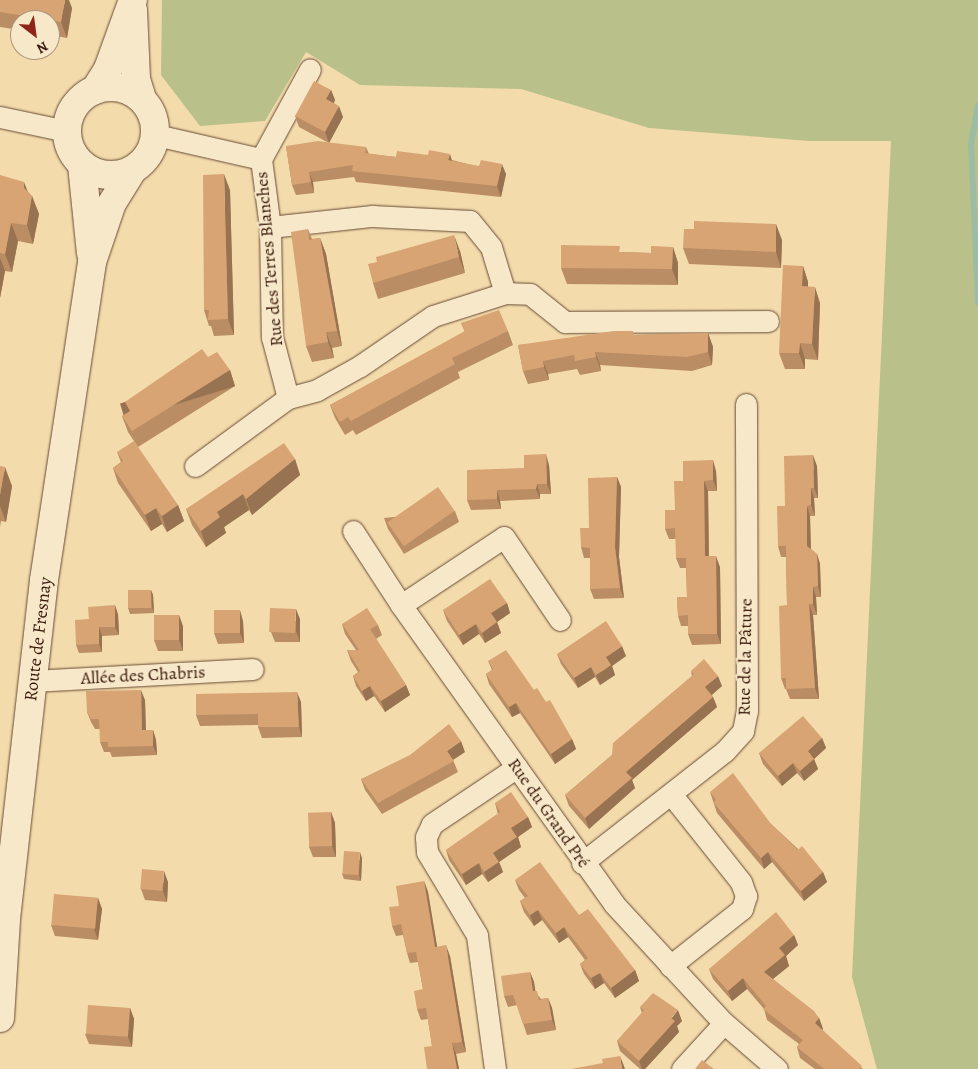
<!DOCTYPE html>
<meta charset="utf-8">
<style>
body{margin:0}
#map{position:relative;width:978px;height:1069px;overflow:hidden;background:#f3dbac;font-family:Alegreya,serif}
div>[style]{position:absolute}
.green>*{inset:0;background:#bac08a}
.stream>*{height:6px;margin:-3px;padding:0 3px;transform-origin:3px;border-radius:3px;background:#9dbca4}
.roads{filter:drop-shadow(0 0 1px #684a34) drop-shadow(0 0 1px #684a34)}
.street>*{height:21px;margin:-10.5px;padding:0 10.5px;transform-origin:10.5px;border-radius:10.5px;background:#f7e8c9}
.secondary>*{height:28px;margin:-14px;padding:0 14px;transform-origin:14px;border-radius:14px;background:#f7e8c9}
.secondary>.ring{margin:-14px;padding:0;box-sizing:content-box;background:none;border:28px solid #f7e8c9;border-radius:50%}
.wall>*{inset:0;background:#ba8d64}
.shaded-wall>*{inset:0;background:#977351;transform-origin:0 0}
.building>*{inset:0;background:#d8a474;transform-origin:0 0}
span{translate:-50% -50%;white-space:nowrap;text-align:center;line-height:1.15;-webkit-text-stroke:4px #f7e8c9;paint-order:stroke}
.street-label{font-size:18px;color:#3a190c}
.north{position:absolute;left:10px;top:10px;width:50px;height:50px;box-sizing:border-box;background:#f7e8c9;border:1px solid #ab957d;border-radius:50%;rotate:150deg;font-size:14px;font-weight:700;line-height:20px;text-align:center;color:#3a190c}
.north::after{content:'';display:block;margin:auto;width:18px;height:22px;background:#8f2418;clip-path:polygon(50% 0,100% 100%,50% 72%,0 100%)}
</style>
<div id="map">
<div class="green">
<i style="clip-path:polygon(162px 0,978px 0,978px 1069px,877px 1069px,852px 977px,891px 141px,809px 141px,649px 128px,521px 89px,360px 85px,306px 52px,265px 121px,200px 126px,161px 75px)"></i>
</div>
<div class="stream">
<i style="left:978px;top:105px;width:39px;rotate:100deg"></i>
<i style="left:971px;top:143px;width:160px;rotate:87.5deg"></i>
</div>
<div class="roads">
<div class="street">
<i style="left:0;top:117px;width:68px;rotate:11.8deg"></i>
<i style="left:156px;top:135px;width:108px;rotate:12.9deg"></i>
<i style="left:261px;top:159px;width:69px;rotate:82.5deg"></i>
<i style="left:270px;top:227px;width:110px;rotate:89deg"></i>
<i style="left:272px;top:337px;width:63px;rotate:75.3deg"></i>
<i style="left:288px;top:398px;width:30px;rotate:-15deg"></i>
<i style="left:317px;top:390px;width:49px;rotate:-29.2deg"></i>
<i style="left:360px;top:366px;width:88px;rotate:-34.4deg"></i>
<i style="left:433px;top:316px;width:76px;rotate:-17.7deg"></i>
<i style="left:505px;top:293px;width:25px;rotate:2deg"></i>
<i style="left:530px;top:294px;width:45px;rotate:38.7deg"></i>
<i style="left:565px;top:322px;width:203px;rotate:-0.3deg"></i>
<i style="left:261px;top:159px;width:102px;rotate:-61.4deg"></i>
<i style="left:270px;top:227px;width:103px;rotate:-6.2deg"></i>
<i style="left:372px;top:216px;width:98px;rotate:2.9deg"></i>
<i style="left:470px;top:221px;width:33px;rotate:51deg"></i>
<i style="left:491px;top:247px;width:48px;rotate:73.1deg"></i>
<i style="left:195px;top:466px;width:115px;rotate:-36.2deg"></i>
<i style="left:353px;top:531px;width:88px;rotate:57deg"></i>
<i style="left:401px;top:605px;width:367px;rotate:54.5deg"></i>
<i style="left:614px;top:904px;width:162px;rotate:47.3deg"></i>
<i style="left:724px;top:1023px;width:70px;rotate:41deg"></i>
<i style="left:401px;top:605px;width:123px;rotate:-33.4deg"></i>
<i style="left:504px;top:537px;width:100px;rotate:56deg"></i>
<i style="left:33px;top:681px;width:220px;rotate:-3.1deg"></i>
<i style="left:582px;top:863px;width:182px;rotate:-38.1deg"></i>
<i style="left:725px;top:751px;width:27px;rotate:-48deg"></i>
<i style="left:743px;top:731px;width:20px;rotate:-79deg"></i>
<i style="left:747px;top:711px;width:307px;rotate:-90.2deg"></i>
<i style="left:670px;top:966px;width:92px;rotate:-38.4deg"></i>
<i style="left:742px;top:909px;width:14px;rotate:-73deg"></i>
<i style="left:746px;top:896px;width:15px;rotate:-110deg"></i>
<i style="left:741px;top:882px;width:112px;rotate:-128.5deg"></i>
<i style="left:495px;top:1069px;width:135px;rotate:-97.7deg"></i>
<i style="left:477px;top:935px;width:97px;rotate:-121.1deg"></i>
<i style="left:427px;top:852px;width:15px;rotate:-94deg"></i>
<i style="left:426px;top:837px;width:14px;rotate:-65deg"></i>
<i style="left:432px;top:824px;width:102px;rotate:-33.8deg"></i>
<i style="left:682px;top:1069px;width:62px;rotate:-47.6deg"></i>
</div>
<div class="secondary">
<i style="left:133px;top:10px;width:69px;rotate:87.5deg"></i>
<i style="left:136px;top:79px;width:21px;rotate:73deg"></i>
<i class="ring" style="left:67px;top:87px;width:60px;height:60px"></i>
<i style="left:95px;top:90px;width:25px;rotate:-58deg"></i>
<i style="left:108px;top:69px;width:73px;rotate:-70.1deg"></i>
<i style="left:82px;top:165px;width:88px;rotate:84.2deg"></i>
<i style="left:0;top:1018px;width:99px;rotate:-86.5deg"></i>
<i style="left:6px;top:919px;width:341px;rotate:-83.6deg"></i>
<i style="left:44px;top:580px;width:322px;rotate:-81.4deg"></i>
<i style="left:92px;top:262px;width:62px;rotate:-71.3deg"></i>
<i style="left:112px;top:203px;width:39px;rotate:-58deg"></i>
</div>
</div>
<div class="wall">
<i style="clip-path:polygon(0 0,72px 8px,67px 38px,50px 35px,50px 20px,20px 20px,20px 30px,0 27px)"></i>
<i style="clip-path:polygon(331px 90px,335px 100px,334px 103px,343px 117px,329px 143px,299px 127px,295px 116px)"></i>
<i style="clip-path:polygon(286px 146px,366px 147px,369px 154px,396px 157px,452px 160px,506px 174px,501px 197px,356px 182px,354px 177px,313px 182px,314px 193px,296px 195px,292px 185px)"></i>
<i style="clip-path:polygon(0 175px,28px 192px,32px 196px,39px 214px,33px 244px,18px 241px,12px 272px,5px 271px,0 298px)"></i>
<i style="clip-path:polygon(230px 190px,234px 335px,214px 336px,211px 326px,209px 326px,204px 310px)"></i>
<i style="clip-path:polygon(308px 229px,312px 239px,320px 238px,326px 254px,342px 346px,332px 348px,334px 358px,312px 362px,306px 346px)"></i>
<i style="clip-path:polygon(782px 240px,781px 268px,689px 264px,683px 248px)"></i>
<i style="clip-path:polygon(673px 247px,678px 263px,678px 285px,567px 284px,561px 268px,622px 252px,651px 253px)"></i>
<i style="clip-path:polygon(460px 251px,465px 273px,378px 299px,373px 283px,377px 262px)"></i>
<i style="clip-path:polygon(803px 266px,808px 282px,808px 287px,820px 303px,818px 360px,805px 359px,805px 369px,785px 369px,779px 353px)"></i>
<i style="clip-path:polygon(461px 323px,508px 331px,513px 345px,458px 372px,460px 378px,356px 435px,353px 430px,345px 435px,335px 418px,330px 405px,465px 332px)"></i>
<i style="clip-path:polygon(708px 333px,713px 347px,712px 365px,692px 371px,600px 365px,601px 371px,580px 375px,577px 369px,548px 374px,549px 380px,528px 384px,523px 371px,518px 345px,634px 335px)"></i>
<i style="clip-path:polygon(230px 370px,235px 386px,138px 447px,128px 432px,122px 416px,128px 412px,125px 402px)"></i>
<i style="clip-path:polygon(117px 452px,178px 505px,184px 521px,167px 532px,162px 524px,151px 531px,118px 483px,113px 468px,121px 462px)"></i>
<i style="clip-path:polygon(295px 459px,300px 475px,252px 515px,249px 510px,224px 527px,226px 533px,206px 547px,192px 525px,186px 509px)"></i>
<i style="clip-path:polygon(549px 465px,551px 494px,540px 494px,540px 499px,500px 501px,501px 509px,471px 510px,467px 500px,524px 468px)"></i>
<i style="clip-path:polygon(0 466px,12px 486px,6px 522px,1px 521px,0 527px)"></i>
<i style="clip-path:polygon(817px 466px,818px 498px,814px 498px,815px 516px,810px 516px,811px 549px,817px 554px,820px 564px,821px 597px,816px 597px,817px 615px,813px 615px,819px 699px,790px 699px,786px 689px,785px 689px,781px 678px,787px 605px,786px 557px,781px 557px,778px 546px,785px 506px)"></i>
<i style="clip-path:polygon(716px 471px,717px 491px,708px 491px,709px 556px,720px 567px,721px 644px,692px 645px,688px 634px,688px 626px,681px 626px,678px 616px,687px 597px,686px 568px,680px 568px,676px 558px,676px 539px,669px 539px,665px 529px,675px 510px,683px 481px)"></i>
<i style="clip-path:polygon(617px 477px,621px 487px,619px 557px,624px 598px,594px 599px,590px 589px,590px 558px,584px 558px,581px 547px,589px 528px)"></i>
<i style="clip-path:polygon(455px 511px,459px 522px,404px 554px,388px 529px,384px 518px)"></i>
<i style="clip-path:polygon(151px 590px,153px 595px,154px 613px,130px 614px,128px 608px)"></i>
<i style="clip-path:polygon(507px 603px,510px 613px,497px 622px,501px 633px,485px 643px,479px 634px,463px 645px,447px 621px,443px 610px)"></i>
<i style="clip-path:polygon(118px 614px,119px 635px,102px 636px,102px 652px,79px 653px,76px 645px,89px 619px)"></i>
<i style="clip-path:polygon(300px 619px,300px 642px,275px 642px,271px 632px)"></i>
<i style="clip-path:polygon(243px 621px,244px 643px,218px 644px,214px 633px)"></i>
<i style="clip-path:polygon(342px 624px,378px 625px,382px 635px,376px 639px,406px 685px,410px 695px,385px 712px,374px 696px,366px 701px,356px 686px,353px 676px,358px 672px,351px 661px,347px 650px,356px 650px,345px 634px)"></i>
<i style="clip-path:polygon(183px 626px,183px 651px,158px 651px,154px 640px)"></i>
<i style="clip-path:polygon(557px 654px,626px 656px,612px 666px,615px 675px,600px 685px,595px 677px,578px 688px,561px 664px)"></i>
<i style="clip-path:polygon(488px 661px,534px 690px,546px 702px,572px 739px,576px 749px,555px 764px,520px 713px,512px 717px,489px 684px,486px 674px,492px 670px)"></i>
<i style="clip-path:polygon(691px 671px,722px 686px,712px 695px,713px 697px,717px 707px,632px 780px,635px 788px,589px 829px,569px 806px,565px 795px,612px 755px,692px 676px)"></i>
<i style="clip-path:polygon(145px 700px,146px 730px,153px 730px,156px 740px,157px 755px,112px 757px,110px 752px,104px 752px,100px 742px,100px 729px,95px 729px,91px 722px,87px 712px)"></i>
<i style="clip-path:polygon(301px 702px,302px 737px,262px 738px,258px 727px,258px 725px,200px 726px,196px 715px)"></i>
<i style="clip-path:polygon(822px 738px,826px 748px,814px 759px,818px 769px,804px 781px,797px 773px,782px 786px,763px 764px,759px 753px)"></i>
<i style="clip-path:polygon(465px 752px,453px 760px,458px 772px,382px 814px,365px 790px,361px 779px)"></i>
<i style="clip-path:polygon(710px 792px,771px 824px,823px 872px,827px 882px,804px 901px,772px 862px,764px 869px,717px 813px)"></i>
<i style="clip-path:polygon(495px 803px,528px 817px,532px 827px,518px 837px,521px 847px,499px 862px,503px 872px,488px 882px,482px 874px,466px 885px,449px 860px,446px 850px,498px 814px)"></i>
<i style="clip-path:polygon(331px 812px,335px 823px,336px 857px,313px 857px,309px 847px)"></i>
<i style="clip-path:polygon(362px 858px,361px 881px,344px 879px,342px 874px)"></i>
<i style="clip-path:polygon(515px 880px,579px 915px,635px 970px,639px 981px,615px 998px,604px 983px,595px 989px,584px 974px,580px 964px,585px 960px,568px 937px,559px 943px,542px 920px,534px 926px,524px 912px,520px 901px,525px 898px,519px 890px)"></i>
<i style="clip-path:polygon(424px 881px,428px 892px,437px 947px,450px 956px,466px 1052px,456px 1054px,459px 1069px,427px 1069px,432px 1046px,428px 1019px,421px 1020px,417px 1009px,423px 989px,418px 962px,410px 963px,407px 953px,403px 935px,396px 936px,392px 926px,399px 906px)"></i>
<i style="clip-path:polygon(168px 882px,167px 902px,145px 900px,141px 889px)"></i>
<i style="clip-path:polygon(98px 898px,102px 909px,98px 940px,55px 936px,51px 925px)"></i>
<i style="clip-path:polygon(794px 935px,798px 945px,786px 956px,789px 966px,773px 979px,819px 1018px,823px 1029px,822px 1030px,863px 1069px,815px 1069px,800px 1058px,797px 1047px,799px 1044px,767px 1020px,764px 1009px,747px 989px,732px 1001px,713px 979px,709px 969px)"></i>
<i style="clip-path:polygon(530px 972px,534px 982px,535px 991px,541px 999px,548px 998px,552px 1008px,556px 1030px,527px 1035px,517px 1005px,508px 1007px,504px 996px)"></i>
<i style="clip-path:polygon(640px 1007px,682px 1021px,677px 1026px,679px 1032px,645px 1069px,640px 1069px,620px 1051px,617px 1041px,642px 1013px)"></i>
<i style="clip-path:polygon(130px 1008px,134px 1019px,132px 1047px,89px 1044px,85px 1034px)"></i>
</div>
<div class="shaded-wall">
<i style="clip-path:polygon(65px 0,69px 0,72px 8px,67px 38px,61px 22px)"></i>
<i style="clip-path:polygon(331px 90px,335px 100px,330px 110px,326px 99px)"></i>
<i style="clip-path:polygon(339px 106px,343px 117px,329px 143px,325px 132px)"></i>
<i style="clip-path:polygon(450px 154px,453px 164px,448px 160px)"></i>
<i style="clip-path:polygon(502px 164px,506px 174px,501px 197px,497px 186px)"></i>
<i style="clip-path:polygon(309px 172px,313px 182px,314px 193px,311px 182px)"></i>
<i style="clip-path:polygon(224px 174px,230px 190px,234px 335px,228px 319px)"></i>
<i style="clip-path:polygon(24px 182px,31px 200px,32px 196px,39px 214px,33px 244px,27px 225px,24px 188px)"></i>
<i style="clip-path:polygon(11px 223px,18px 241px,12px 272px,5px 254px)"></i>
<i style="clip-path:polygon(776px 224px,782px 240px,781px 268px,776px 252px)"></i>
<i style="clip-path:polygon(454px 235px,460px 251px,465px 273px,459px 257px)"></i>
<i style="clip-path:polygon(320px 238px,326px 254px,342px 346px,337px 331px)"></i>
<i style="clip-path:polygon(673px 247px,678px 263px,678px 285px,672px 269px)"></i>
<i style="clip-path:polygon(0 258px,5px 271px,0 298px)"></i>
<i style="clip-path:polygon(803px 266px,808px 282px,808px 302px,802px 286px)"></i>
<i style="clip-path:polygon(815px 287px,820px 303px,818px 360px,812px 344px)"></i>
<i style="clip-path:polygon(326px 332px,332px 348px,334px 358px,328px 342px)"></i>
<i style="clip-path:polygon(708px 333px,713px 347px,712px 365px,708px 352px)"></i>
<i style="clip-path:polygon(800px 343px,805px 359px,805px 369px,799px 353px)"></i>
<i style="clip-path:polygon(595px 352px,600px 365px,601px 371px,596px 357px)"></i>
<i style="clip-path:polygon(543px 361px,548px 374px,549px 380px,544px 367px)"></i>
<i style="left:230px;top:370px;width:17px;height:115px;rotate:73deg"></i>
<i style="clip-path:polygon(546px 454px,549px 465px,551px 494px,547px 484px)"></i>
<i style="clip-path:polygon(813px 455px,817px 466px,818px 498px,814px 488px)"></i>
<i style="clip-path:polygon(295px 459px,300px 475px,252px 515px,246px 499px)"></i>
<i style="clip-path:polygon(713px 460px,716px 471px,717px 491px,713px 480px)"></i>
<i style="clip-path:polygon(5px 467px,12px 486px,6px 522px,0 506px,0 495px)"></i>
<i style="clip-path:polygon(617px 477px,621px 487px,619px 557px,624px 598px,620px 588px,615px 547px)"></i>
<i style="clip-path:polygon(704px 481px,708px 491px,709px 567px,705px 556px)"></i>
<i style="clip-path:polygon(537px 484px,540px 494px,540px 499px,536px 489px)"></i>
<i style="clip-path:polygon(811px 488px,814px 498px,815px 516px,811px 505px)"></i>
<i style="clip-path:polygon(497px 490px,500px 501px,501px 509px,497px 499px)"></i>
<i style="clip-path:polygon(243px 494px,249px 510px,224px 527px,226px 533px,206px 547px,201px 531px,217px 512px)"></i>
<i style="clip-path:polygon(178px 505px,184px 521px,167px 532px,162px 516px)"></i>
<i style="clip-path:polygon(807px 506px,810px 516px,811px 556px,807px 546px)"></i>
<i style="clip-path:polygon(156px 508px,162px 524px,151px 531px,145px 515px)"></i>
<i style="clip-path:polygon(817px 554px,820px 564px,821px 597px,818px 586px)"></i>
<i style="clip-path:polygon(716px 556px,720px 567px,721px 644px,717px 634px)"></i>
<i style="clip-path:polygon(813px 587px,816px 597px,817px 615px,813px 604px)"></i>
<i style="clip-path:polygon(151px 590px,153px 595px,154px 613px,152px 607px)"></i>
<i style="clip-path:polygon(507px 603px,510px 613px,497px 622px,501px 633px,485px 643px,482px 633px,491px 613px)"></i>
<i style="clip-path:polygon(809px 604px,813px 615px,819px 699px,815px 688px)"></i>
<i style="clip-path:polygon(115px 605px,118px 614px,119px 635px,115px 627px)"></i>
<i style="clip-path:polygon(296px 609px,300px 619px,300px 642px,296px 631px)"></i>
<i style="clip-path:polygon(240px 610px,243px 621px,244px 643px,240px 633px)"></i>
<i style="clip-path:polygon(179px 615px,183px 626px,183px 651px,179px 640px)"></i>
<i style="clip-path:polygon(476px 624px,479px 634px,463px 645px,459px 635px)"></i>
<i style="clip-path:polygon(99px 627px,102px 636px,102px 652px,99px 644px)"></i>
<i style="clip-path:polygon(622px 646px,626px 656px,612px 666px,615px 675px,600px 685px,596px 675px,606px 657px)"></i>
<i style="clip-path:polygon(591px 667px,595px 677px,578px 688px,574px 678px)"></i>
<i style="clip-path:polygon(718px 676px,722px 686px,709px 697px,705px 687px)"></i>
<i style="clip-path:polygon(406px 685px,410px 695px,385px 712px,381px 701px)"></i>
<i style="clip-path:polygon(370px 686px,374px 696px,366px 701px,362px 691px)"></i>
<i style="clip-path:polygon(141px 690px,145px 700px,146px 740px,142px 730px)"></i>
<i style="clip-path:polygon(297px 692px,301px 702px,302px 737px,299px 727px)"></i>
<i style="clip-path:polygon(713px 697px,717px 707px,632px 780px,635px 788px,589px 829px,585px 818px,626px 772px)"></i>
<i style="clip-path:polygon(516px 703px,520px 713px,512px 717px,509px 707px)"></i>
<i style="clip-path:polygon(153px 730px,156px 740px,157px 755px,153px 746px)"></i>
<i style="clip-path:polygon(822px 738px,826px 748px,814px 759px,818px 769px,804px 781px,800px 771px,808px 751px)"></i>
<i style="clip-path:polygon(572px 739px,576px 749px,555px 764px,551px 754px)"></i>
<i style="clip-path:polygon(461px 741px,465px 752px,451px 761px,447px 751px)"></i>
<i style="clip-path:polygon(793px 763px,797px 773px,782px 786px,778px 776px)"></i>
<i style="clip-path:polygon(331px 812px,335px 823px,336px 857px,332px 846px)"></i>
<i style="clip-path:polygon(528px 817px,532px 827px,518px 837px,521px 847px,499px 862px,503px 872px,488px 882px,484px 872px,493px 853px,511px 828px)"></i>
<i style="clip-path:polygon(360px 852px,362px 858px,361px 881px,359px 875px)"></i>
<i style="clip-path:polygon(768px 852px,772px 862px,764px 869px,761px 858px)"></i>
<i style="clip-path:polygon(479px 863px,482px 874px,466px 885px,462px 874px)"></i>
<i style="clip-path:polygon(164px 871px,168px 882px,167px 902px,163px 891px)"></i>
<i style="clip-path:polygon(823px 872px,827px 882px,804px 901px,801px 891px)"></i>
<i style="clip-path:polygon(424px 881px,428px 892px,439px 958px,435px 947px)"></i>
<i style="clip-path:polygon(98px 898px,102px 909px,98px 940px,94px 929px)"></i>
<i style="clip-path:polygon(538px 910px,542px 920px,534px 926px,530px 915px)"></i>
<i style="clip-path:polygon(564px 927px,568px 937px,559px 943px,556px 933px)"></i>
<i style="clip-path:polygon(794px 935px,798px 945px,786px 956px,789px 966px,768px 983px,764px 972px,779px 948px)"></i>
<i style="clip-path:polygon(446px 945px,450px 956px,466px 1052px,462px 1042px)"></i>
<i style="clip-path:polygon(635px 970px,639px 981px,615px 998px,611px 988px)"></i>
<i style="clip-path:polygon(530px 972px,534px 982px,537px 1001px,533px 991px)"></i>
<i style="clip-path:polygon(600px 973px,604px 983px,595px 989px,591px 978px)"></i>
<i style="clip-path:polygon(743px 978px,747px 989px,732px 1001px,728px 991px)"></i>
<i style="clip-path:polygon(548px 998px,552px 1008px,556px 1030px,552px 1020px)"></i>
<i style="clip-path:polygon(130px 1008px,134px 1019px,132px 1047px,128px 1037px)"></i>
<i style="clip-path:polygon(678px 1010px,682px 1021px,677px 1026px,679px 1032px,645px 1069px,642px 1069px,639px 1061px)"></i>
<i style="clip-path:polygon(819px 1018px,823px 1029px,819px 1034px,815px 1023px)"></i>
<i style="clip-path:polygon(452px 1043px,456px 1054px,459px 1069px,457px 1069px)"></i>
<i style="clip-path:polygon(620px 1056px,624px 1066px,625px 1069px,622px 1069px)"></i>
</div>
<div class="building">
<i style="clip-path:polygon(0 0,65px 0,61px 22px,0 12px)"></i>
<i style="clip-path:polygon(314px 81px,331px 90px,326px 99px,339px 106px,325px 132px,295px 116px)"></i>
<i style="clip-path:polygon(318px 141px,366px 147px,365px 153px,396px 157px,397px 151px,428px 155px,429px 150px,450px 154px,448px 160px,479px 166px,481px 160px,502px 164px,497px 186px,352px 171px,353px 165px,309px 172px,311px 182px,292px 185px,286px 146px)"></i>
<i style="clip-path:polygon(224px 174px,228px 319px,208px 320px,209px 310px,204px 310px,203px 175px)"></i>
<i style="clip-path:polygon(0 175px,24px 182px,24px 188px,32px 196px,27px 225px,11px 223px,5px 254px,0 253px)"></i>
<i style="clip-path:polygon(694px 221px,776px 224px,776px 252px,683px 248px,684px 229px,694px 229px)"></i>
<i style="clip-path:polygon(308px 229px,309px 240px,320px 238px,337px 331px,326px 332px,328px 342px,306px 346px,291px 232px)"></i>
<i style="clip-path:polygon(454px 235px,459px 257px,373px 283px,368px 264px,377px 262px,376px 257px)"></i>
<i style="clip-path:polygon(561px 245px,620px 246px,619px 252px,651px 253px,651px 246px,673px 247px,672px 269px,561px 268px)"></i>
<i style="clip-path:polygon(783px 265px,803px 266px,802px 286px,815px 287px,812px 344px,800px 343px,799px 353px,779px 353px)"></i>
<i style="clip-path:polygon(499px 310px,508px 331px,452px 358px,455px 364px,351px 421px,348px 417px,340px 422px,330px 405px,465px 331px,461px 323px)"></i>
<i style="clip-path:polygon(614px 331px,633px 331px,633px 335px,708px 333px,708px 352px,687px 357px,595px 352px,596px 357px,575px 361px,574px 355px,543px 361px,544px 367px,523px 371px,518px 345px)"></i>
<i style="clip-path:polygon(202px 349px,208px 357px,217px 352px,230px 370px,132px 431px,122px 416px,130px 411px,125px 402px)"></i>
<i style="clip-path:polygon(134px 441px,178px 505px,162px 516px,156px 508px,145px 515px,113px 468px,123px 461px,117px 452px)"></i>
<i style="clip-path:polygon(284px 443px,295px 459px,246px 499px,243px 494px,217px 512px,220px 517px,201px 531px,186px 509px)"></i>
<i style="clip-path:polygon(546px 454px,547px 484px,537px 484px,536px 489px,497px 490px,497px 499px,467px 500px,467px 470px,524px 468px,524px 455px)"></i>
<i style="clip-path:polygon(813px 455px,814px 488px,811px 488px,811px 505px,807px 506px,807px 546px,817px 554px,818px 586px,813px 587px,813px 604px,809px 604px,815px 688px,786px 689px,786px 678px,781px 678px,779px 606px,787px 605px,786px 546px,778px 546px,777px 506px,785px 506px,784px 456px)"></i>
<i style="clip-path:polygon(713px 460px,713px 480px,704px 481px,705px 556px,716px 556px,717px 634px,688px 634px,688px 615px,678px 616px,677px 606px,677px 597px,687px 597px,686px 558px,676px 558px,675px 528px,665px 529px,665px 510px,675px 510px,674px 481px,683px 481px,683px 461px)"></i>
<i style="clip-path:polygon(0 466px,5px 467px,0 495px)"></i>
<i style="clip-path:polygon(617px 477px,615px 547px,620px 588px,590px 589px,590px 548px,581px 547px,580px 528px,589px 528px,588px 478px)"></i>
<i style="left:438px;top:487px;width:29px;height:62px;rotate:55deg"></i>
<i style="clip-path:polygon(490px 579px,507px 603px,491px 613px,497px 622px,482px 633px,476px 624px,459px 635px,443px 610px)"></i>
<i style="left:128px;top:590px;width:23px;height:18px"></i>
<i style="clip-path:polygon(115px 605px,115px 627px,99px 627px,99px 644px,76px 645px,75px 620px,89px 619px,88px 607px)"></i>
<i style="left:270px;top:608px;width:26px;height:24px;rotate:2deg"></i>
<i style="clip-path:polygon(367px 608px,378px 625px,370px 629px,406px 685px,381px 701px,370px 686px,362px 691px,353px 676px,360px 671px,347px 650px,359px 650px,342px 624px)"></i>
<i style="left:214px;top:610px;width:26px;height:23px"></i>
<i style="left:154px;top:615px;width:25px;height:25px"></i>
<i style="clip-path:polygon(606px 621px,622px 646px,606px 657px,611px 665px,604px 670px,596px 675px,591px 667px,574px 678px,557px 654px)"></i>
<i style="clip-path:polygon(506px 650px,534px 690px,537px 688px,546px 702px,550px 700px,572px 739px,551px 754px,516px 703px,509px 707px,486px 674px,493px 669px,488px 661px)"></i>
<i style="clip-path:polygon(704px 659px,718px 676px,705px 687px,713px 697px,626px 772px,632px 778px,585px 818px,565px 795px,612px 755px,613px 743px,694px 674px,691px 671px)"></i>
<i style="clip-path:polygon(141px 690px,142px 730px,153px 730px,153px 746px,108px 747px,108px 742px,100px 742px,99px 719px,91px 719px,87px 712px,86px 691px)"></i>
<i style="clip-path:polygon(297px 692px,299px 727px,258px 727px,258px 714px,196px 715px,196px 694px)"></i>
<i style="clip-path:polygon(803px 716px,822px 738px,808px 751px,814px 759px,800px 771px,793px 763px,778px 776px,759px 753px)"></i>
<i style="clip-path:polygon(449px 724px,461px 741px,447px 751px,454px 761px,378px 803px,361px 779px,410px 755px)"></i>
<i style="clip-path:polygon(733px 773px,771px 824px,798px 850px,802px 846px,823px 872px,801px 891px,768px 852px,761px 858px,713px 802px,716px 800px,710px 792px)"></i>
<i style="clip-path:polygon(511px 792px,528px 817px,511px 828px,517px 837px,493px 853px,499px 862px,484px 872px,479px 863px,462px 874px,446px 850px,500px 812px,495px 803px)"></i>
<i style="left:331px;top:812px;width:34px;height:23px;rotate:88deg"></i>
<i style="left:344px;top:851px;width:16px;height:23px;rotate:4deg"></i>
<i style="clip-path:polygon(540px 862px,579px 915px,588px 909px,635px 970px,611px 988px,600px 973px,591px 978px,580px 964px,588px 958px,564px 927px,556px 933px,538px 910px,530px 915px,520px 901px,528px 896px,515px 880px)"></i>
<i style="left:142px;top:869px;width:22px;height:20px;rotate:5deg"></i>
<i style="clip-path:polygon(424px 881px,435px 947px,446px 945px,462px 1042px,452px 1043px,457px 1069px,427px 1069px,424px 1047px,432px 1046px,426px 1008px,417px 1009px,414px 991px,423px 989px,416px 952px,407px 953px,401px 924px,392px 926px,389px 907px,399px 906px,396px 886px)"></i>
<i style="left:54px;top:894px;width:44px;height:31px;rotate:5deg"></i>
<i style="clip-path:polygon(776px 912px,794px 935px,779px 948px,785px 955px,764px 972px,814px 1011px,819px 1018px,815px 1023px,862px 1066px,859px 1069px,824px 1069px,797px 1047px,803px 1040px,763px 1009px,766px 1006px,743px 978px,728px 991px,709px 969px)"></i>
<i style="clip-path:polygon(530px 972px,533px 991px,537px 991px,539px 1000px,548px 998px,552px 1020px,523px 1024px,513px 995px,504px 996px,501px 976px)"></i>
<i style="clip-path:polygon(653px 993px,678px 1010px,671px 1018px,675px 1021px,639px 1061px,617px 1041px,644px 1010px,640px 1007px)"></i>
<i style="left:88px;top:1005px;width:42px;height:29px;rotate:4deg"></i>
<i style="clip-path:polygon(620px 1056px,622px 1069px,571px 1069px,603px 1063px,602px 1059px)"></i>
<i style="clip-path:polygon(702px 1060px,714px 1069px,695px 1069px)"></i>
</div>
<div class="street-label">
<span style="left:269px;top:259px;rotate:-95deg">Rue des Terres Blanches</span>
<span style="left:38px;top:639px;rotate:-83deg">Route de Fresnay</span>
<span style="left:745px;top:657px;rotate:-89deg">Rue de la Pâture</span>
<span style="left:143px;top:675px;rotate:-3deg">Allée des Chabris</span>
<span style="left:549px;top:813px;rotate:55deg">Rue du Grand Pré</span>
</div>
<div class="north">N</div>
</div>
